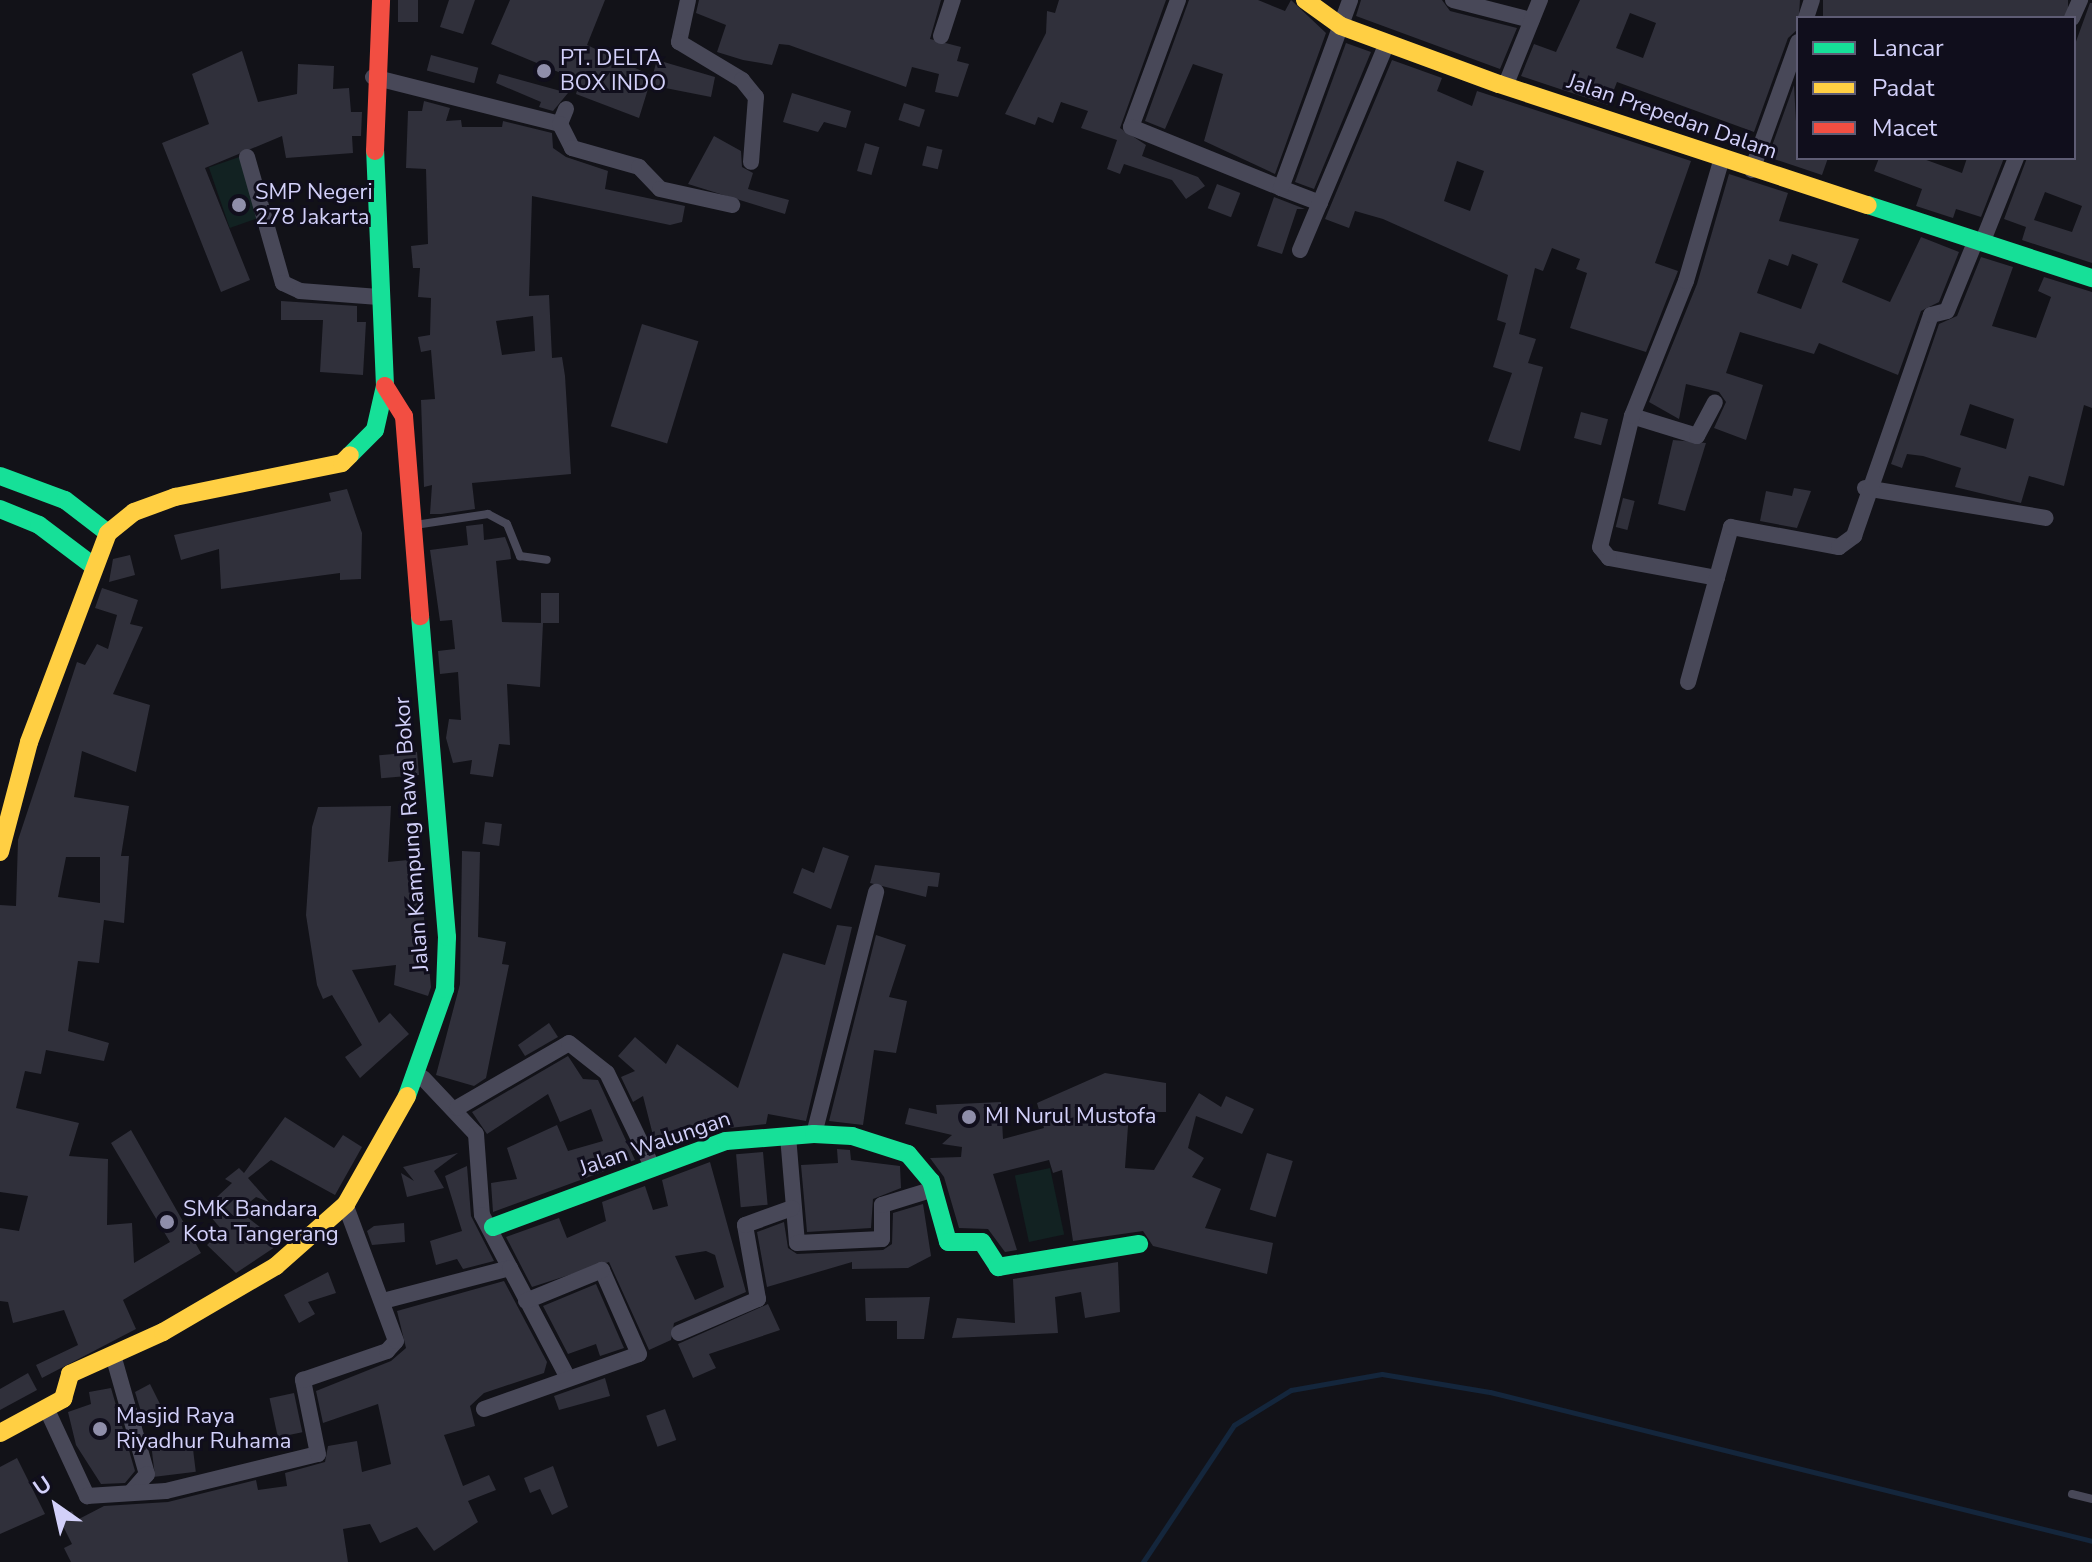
<!DOCTYPE html>
<style>
body{margin:0}
#map{position:relative;width:2092px;height:1562px;overflow:hidden;background:#121218;font-family:"Nunito Sans",sans-serif}
div>[style]{position:absolute}
.green>*{inset:0;background:#122222;transform-origin:0 0}
.stream>*{height:5px;margin:-2.5px;padding:0 2.5px;transform-origin:2.5px;border-radius:2.5px;background:#14263c}
.building>*{inset:0;background:#30303b;transform-origin:0 0}
.lane>*{height:8px;margin:-4px;padding:0 4px;transform-origin:4px;border-radius:4px;background:#484858}
.street>*{height:16px;margin:-8px;padding:0 8px;transform-origin:8px;border-radius:8px;background:#484858}
.fast>*{height:18px;margin:-9px;padding:0 9px;transform-origin:9px;border-radius:9px;background:#16e098}
.slow>*{height:18px;margin:-9px;padding:0 9px;transform-origin:9px;border-radius:9px;background:#ffcf43}
.jam>*{height:18px;margin:-9px;padding:0 9px;transform-origin:9px;border-radius:9px;background:#f24e42}
.dots>*{width:22px;height:22px;translate:-50% -50%;box-sizing:border-box;border:4px solid #100e1c;border-radius:50%}
span{translate:-50% -50%;white-space:nowrap;text-align:center;line-height:1.15;-webkit-text-stroke:6px #100e1c;paint-order:stroke}
.poi-label{font-size:22px;color:#d2d0f9}
.left{translate:0 -50%;text-align:left}
.street-label{font-size:22px;color:#d2d0f9}
.legend{position:absolute;left:1796px;top:16px;width:280px;height:144px;box-sizing:border-box;background:#100e1c;border:2px solid #5e5c74;margin:0;padding:10px 14px;list-style:none;font-size:24px;color:#d2d0f9}
.legend li{display:flex;align-items:center;gap:16px;height:40px}
.legend b{width:40px;border:2px solid #5e5c74}
.north{position:absolute;left:16px;top:1466px;width:80px;height:80px;-webkit-text-stroke:6px #100e1c;paint-order:stroke;rotate:326deg;font-size:22px;font-weight:700;line-height:32px;text-align:center;color:#d2d0f9}
.north::after{content:'';display:block;margin:auto;width:28px;height:36px;background:#d2d0f9;clip-path:polygon(50% 0,100% 100%,50% 72%,0 100%)}
</style>
<div id="map">
<div class="green">
<i style="left:242px;top:156px;width:64px;height:35px;rotate:71deg"></i>
<i style="left:1050px;top:1168px;width:68px;height:36px;rotate:78deg"></i>
</div>
<div class="stream">
<i style="left:1143px;top:1562px;width:164px;rotate:-56.4deg"></i>
<i style="left:1234px;top:1425px;width:67px;rotate:-31.6deg"></i>
<i style="left:1291px;top:1390px;width:92px;rotate:-10deg"></i>
<i style="left:1382px;top:1374px;width:109px;rotate:9.5deg"></i>
<i style="left:1490px;top:1392px;width:620px;rotate:13.9deg"></i>
</div>
<div class="building">
<i style="left:398px;top:0;width:20px;height:22px"></i>
<i style="clip-path:polygon(449px 0,475px 0,463px 34px,440px 27px)"></i>
<i style="clip-path:polygon(510px 0,605px 0,587px 45px,652px 76px,639px 118px,576px 94px,580px 81px,491px 44px)"></i>
<i style="clip-path:polygon(699px 0,941px 0,930px 39px,961px 47px,957px 61px,969px 64px,958px 97px,935px 92px,939px 74px,912px 67px,906px 87px,789px 45px,779px 44px,772px 65px,743px 60px,717px 52px,726px 25px,696px 13px)"></i>
<i style="clip-path:polygon(1059px 0,1166px 0,1120px 128px,1146px 145px,1142px 156px,1198px 177px,1205px 186px,1186px 199px,1172px 180px,1124px 164px,1120px 174px,1107px 169px,1117px 140px,1081px 128px,1088px 111px,1061px 102px,1053px 123px,1038px 117px,1035px 125px,1005px 114px,1046px 33px,1047px 11px,1055px 13px)"></i>
<i style="clip-path:polygon(1189px 0,1258px 0,1285px 11px,1291px 0,1326px 33px,1275px 174px,1204px 141px,1223px 74px,1193px 64px,1165px 129px,1145px 121px)"></i>
<i style="clip-path:polygon(1361px 0,1442px 0,1450px 11px,1517px 28px,1500px 69px,1356px 16px)"></i>
<i style="clip-path:polygon(evenodd,1580px 0,1800px 0,1798px 29px,1788px 38px,1754px 132px,1617px 82px,1608px 105px,1521px 76px,1534px 44px,1556px 52px,1580px 0,1630px 13px,1656px 23px,1643px 58px,1616px 48px,1630px 13px)"></i>
<i style="left:1823px;top:0;width:245px;height:19px"></i>
<i style="clip-path:polygon(evenodd,2090px 3px,2092px 3px,2092px 263px,2022px 240px,2026px 227px,2004px 219px,2027px 158px,2074px 158px,2074px 47px,2090px 3px,2045px 192px,2082px 206px,2072px 232px,2034px 220px,2045px 192px)"></i>
<i style="clip-path:polygon(1346px 43px,1371px 52px,1314px 189px,1295px 182px)"></i>
<i style="clip-path:polygon(242px 51px,258px 102px,297px 94px,298px 64px,334px 66px,333px 89px,349px 88px,351px 112px,362px 112px,361px 136px,352px 136px,353px 153px,286px 158px,282px 136px,205px 168px,250px 280px,221px 292px,162px 143px,209px 124px,192px 74px)"></i>
<i style="left:431px;top:55px;width:49px;height:16px;rotate:15deg"></i>
<i style="clip-path:polygon(657px 60px,715px 77px,711px 97px,650px 85px)"></i>
<i style="clip-path:polygon(evenodd,1392px 60px,1442px 78px,1437px 91px,1472px 106px,1477px 91px,1691px 161px,1655px 263px,1678px 271px,1646px 352px,1570px 328px,1587px 273px,1576px 269px,1580px 259px,1552px 248px,1543px 271px,1535px 268px,1519px 334px,1536px 339px,1528px 363px,1543px 367px,1520px 451px,1488px 441px,1512px 373px,1493px 367px,1506px 323px,1497px 320px,1508px 275px,1383px 219px,1355px 211px,1349px 228px,1325px 219px,1392px 60px,1457px 161px,1484px 171px,1470px 211px,1444px 201px,1457px 161px)"></i>
<i style="clip-path:polygon(499px 74px,568px 93px,553px 111px,539px 107px,541px 102px,496px 83px)"></i>
<i style="clip-path:polygon(1794px 85px,1798px 158px,1828px 158px,1822px 175px,1768px 157px)"></i>
<i style="clip-path:polygon(792px 93px,851px 111px,846px 128px,824px 122px,818px 132px,783px 122px)"></i>
<i style="clip-path:polygon(evenodd,424px 101px,450px 108px,446px 121px,461px 120px,462px 127px,502px 127px,503px 121px,552px 133px,553px 148px,566px 157px,608px 171px,605px 189px,685px 206px,682px 222px,670px 225px,532px 196px,529px 296px,549px 295px,552px 358px,562px 357px,565px 376px,571px 474px,472px 483px,475px 509px,441px 514px,430px 514px,432px 485px,424px 487px,421px 400px,435px 399px,431px 350px,421px 352px,418px 337px,430px 335px,431px 298px,418px 297px,420px 268px,413px 268px,411px 246px,428px 244px,426px 169px,406px 168px,408px 111px,422px 111px,424px 101px,533px 316px,535px 351px,502px 355px,496px 321px,533px 316px)"></i>
<i style="left:904px;top:103px;width:22px;height:18px;rotate:18deg"></i>
<i style="clip-path:polygon(714px 136px,741px 151px,742px 167px,753px 173px,748px 189px,789px 200px,785px 214px,688px 184px)"></i>
<i style="left:865px;top:143px;width:15px;height:29px;rotate:16deg"></i>
<i style="left:927px;top:146px;width:16px;height:20px;rotate:14deg"></i>
<i style="clip-path:polygon(1879px 158px,1921px 158px,1962px 173px,1967px 158px,2004px 158px,1981px 217px,1956px 209px,1953px 218px,1916px 206px,1922px 189px,1874px 171px)"></i>
<i style="clip-path:polygon(evenodd,1729px 174px,1788px 193px,1779px 221px,1859px 239px,1842px 282px,1890px 302px,1921px 237px,1959px 252px,1939px 302px,1921px 311px,1898px 375px,1819px 343px,1814px 354px,1740px 332px,1726px 373px,1763px 385px,1746px 440px,1714px 428px,1726px 402px,1719px 392px,1686px 384px,1679px 419px,1649px 402px,1697px 284px,1729px 174px,1792px 254px,1818px 264px,1801px 309px,1757px 293px,1769px 259px,1788px 266px,1792px 254px)"></i>
<i style="left:1217px;top:184px;width:25px;height:26px;rotate:21deg"></i>
<i style="clip-path:polygon(1274px 197px,1305px 209px,1297px 209px,1282px 254px,1257px 246px)"></i>
<i style="clip-path:polygon(evenodd,1981px 257px,2013px 267px,1992px 326px,2036px 338px,2051px 297px,2038px 291px,2044px 277px,2092px 292px,2092px 408px,2084px 405px,2064px 486px,2029px 476px,2021px 503px,1955px 487px,1961px 468px,1923px 456px,1907px 454px,1902px 468px,1891px 464px,1939px 324px,1957px 316px,1981px 257px,1970px 404px,2014px 419px,2006px 449px,1960px 435px,1970px 404px)"></i>
<i style="clip-path:polygon(281px 301px,357px 306px,357px 322px,366px 322px,363px 375px,320px 372px,323px 320px,281px 320px)"></i>
<i style="left:642px;top:324px;width:59px;height:107px;rotate:17deg"></i>
<i style="left:1581px;top:412px;width:28px;height:27px;rotate:15deg"></i>
<i style="clip-path:polygon(1673px 440px,1706px 443px,1685px 511px,1658px 504px)"></i>
<i style="clip-path:polygon(1794px 488px,1811px 491px,1797px 528px,1760px 521px,1766px 491px,1792px 496px)"></i>
<i style="clip-path:polygon(347px 489px,362px 533px,361px 579px,340px 580px,340px 573px,221px 589px,219px 549px,181px 560px,174px 535px,331px 501px,329px 493px)"></i>
<i style="left:1623px;top:498px;width:12px;height:30px;rotate:14deg"></i>
<i style="clip-path:polygon(483px 524px,484px 540px,505px 537px,510px 550px,511px 559px,496px 561px,502px 622px,543px 623px,540px 687px,507px 684px,510px 745px,499px 744px,493px 777px,470px 774px,472px 760px,453px 763px,446px 738px,449px 719px,461px 720px,458px 672px,440px 674px,438px 651px,455px 649px,452px 620px,440px 621px,430px 550px,468px 545px,466px 526px)"></i>
<i style="clip-path:polygon(130px 555px,135px 575px,109px 582px,113px 559px)"></i>
<i style="clip-path:polygon(evenodd,102px 588px,138px 600px,130px 624px,143px 627px,113px 694px,150px 705px,136px 772px,82px 751px,74px 797px,129px 806px,121px 856px,129px 856px,124px 923px,104px 920px,99px 963px,78px 961px,68px 1031px,109px 1043px,104px 1061px,46px 1050px,41px 1074px,25px 1071px,16px 1108px,79px 1123px,69px 1156px,108px 1159px,107px 1225px,132px 1223px,134px 1263px,170px 1242px,111px 1143px,131px 1130px,201px 1253px,123px 1300px,136px 1329px,42px 1378px,36px 1365px,78px 1345px,64px 1310px,13px 1323px,8px 1302px,0 1301px,0 1228px,19px 1231px,28px 1196px,0 1192px,0 905px,16px 906px,18px 840px,77px 662px,85px 665px,97px 644px,108px 649px,117px 615px,95px 608px,102px 588px,66px 857px,100px 857px,100px 903px,58px 897px,66px 857px)"></i>
<i style="left:541px;top:593px;width:18px;height:30px"></i>
<i style="left:417px;top:752px;width:23px;height:38px;rotate:85deg"></i>
<i style="clip-path:polygon(391px 806px,388px 862px,418px 859px,431px 987px,428px 996px,394px 985px,396px 965px,352px 970px,379px 1023px,390px 1013px,409px 1034px,360px 1078px,345px 1057px,362px 1045px,332px 995px,323px 999px,317px 985px,306px 915px,312px 827px,318px 807px)"></i>
<i style="left:485px;top:822px;width:17px;height:22px;rotate:7deg"></i>
<i style="clip-path:polygon(823px 847px,849px 856px,831px 909px,793px 893px,802px 868px,814px 873px)"></i>
<i style="clip-path:polygon(462px 851px,480px 852px,478px 937px,506px 942px,502px 964px,509px 965px,486px 1078px,474px 1086px,436px 1075px,460px 984px)"></i>
<i style="clip-path:polygon(875px 865px,940px 873px,938px 887px,928px 886px,926px 897px,870px 883px)"></i>
<i style="clip-path:polygon(837px 925px,852px 927px,806px 1121px,768px 1114px,766px 1124px,702px 1131px,657px 1151px,643px 1096px,633px 1102px,621px 1077px,635px 1071px,618px 1056px,635px 1037px,666px 1064px,677px 1044px,738px 1088px,783px 953px,825px 965px)"></i>
<i style="clip-path:polygon(876px 935px,906px 945px,889px 997px,907px 1001px,896px 1053px,874px 1050px,863px 1125px,829px 1121px)"></i>
<i style="clip-path:polygon(549px 1023px,558px 1037px,525px 1056px,518px 1045px)"></i>
<i style="clip-path:polygon(568px 1056px,583px 1079px,598px 1080px,635px 1160px,493px 1212px,491px 1183px,517px 1179px,507px 1148px,557px 1125px,568px 1151px,603px 1141px,591px 1109px,560px 1122px,548px 1094px,487px 1134px,472px 1112px)"></i>
<i style="clip-path:polygon(1105px 1073px,1166px 1083px,1166px 1112px,1129px 1112px,1125px 1168px,1154px 1170px,1199px 1093px,1221px 1107px,1226px 1096px,1254px 1109px,1242px 1134px,1196px 1116px,1188px 1148px,1204px 1158px,1192px 1177px,1221px 1189px,1205px 1228px,1273px 1243px,1267px 1274px,1153px 1246px,1143px 1231px,1073px 1241px,1062px 1170px,1053px 1173px,1049px 1160px,993px 1174px,1017px 1250px,1005px 1252px,988px 1229px,959px 1228px,944px 1177px,930px 1158px,961px 1157px,962px 1147px,942px 1144px,952px 1135px,905px 1124px,909px 1108px,937px 1114px,936px 1105px,1001px 1102px,1003px 1139px,1044px 1128px,1037px 1103px)"></i>
<i style="clip-path:polygon(285px 1117px,334px 1148px,343px 1135px,362px 1147px,335px 1195px,271px 1160px,248px 1178px,269px 1202px,256px 1197px,239px 1211px,281px 1243px,236px 1273px,207px 1245px,222px 1230px,204px 1209px,232px 1183px,225px 1179px,239px 1168px,244px 1173px)"></i>
<i style="clip-path:polygon(837px 1149px,850px 1150px,851px 1160px,900px 1166px,901px 1188px,873px 1199px,871px 1228px,807px 1232px,801px 1165px,838px 1163px)"></i>
<i style="left:763px;top:1152px;width:53px;height:27px;rotate:85deg"></i>
<i style="clip-path:polygon(458px 1153px,434px 1171px,444px 1188px,407px 1197px,401px 1173px,414px 1181px,403px 1167px)"></i>
<i style="left:1267px;top:1153px;width:27px;height:59px;rotate:17deg"></i>
<i style="clip-path:polygon(evenodd,710px 1162px,746px 1292px,674px 1323px,671px 1340px,649px 1350px,609px 1262px,532px 1287px,506px 1237px,559px 1218px,567px 1238px,606px 1221px,602px 1202px,645px 1186px,653px 1210px,668px 1206px,662px 1180px,710px 1162px,706px 1251px,715px 1255px,724px 1287px,695px 1300px,675px 1256px,706px 1251px)"></i>
<i style="clip-path:polygon(467px 1166px,471px 1216px,494px 1261px,463px 1269px,457px 1259px,436px 1265px,430px 1241px,462px 1231px,445px 1176px)"></i>
<i style="clip-path:polygon(923px 1204px,931px 1256px,908px 1268px,852px 1269px,852px 1262px,767px 1287px,757px 1232px,784px 1222px,788px 1248px,797px 1254px,883px 1250px,892px 1244px,893px 1213px)"></i>
<i style="clip-path:polygon(404px 1223px,405px 1242px,372px 1245px,367px 1231px,374px 1226px)"></i>
<i style="clip-path:polygon(1118px 1262px,1120px 1312px,1085px 1318px,1081px 1292px,1055px 1297px,1058px 1333px,952px 1338px,957px 1318px,1015px 1323px,1013px 1279px)"></i>
<i style="clip-path:polygon(328px 1272px,336px 1293px,308px 1302px,315px 1314px,299px 1323px,284px 1295px)"></i>
<i style="clip-path:polygon(504px 1281px,547px 1362px,544px 1373px,484px 1393px,470px 1406px,475px 1426px,444px 1435px,463px 1486px,489px 1475px,496px 1490px,468px 1501px,478px 1522px,434px 1551px,417px 1527px,380px 1543px,370px 1524px,343px 1529px,348px 1562px,71px 1562px,64px 1548px,72px 1544px,59px 1518px,72px 1511px,77px 1520px,104px 1506px,168px 1502px,256px 1480px,258px 1490px,287px 1486px,285px 1473px,325px 1462px,328px 1446px,357px 1441px,362px 1472px,391px 1464px,378px 1404px,323px 1423px,316px 1391px,391px 1361px,406px 1348px,397px 1311px)"></i>
<i style="clip-path:polygon(596px 1284px,624px 1348px,600px 1356px,596px 1344px,568px 1354px,543px 1306px)"></i>
<i style="clip-path:polygon(930px 1297px,924px 1339px,897px 1339px,897px 1321px,866px 1321px,865px 1298px)"></i>
<i style="clip-path:polygon(768px 1304px,780px 1330px,709px 1354px,716px 1368px,693px 1378px,678px 1344px)"></i>
<i style="clip-path:polygon(28px 1373px,37px 1390px,0 1410px,0 1389px)"></i>
<i style="clip-path:polygon(605px 1378px,610px 1396px,559px 1410px,554px 1396px)"></i>
<i style="clip-path:polygon(150px 1384px,162px 1408px,143px 1418px,135px 1392px)"></i>
<i style="clip-path:polygon(111px 1388px,135px 1471px,125px 1483px,101px 1484px,76px 1445px,68px 1412px,91px 1404px,89px 1392px)"></i>
<i style="left:294px;top:1393px;width:40px;height:25px;rotate:78deg"></i>
<i style="left:665px;top:1409px;width:33px;height:20px;rotate:70deg"></i>
<i style="left:192px;top:1441px;width:31px;height:41px;rotate:83deg"></i>
<i style="clip-path:polygon(17px 1458px,45px 1514px,0 1534px,0 1467px)"></i>
<i style="clip-path:polygon(553px 1466px,568px 1507px,552px 1515px,540px 1489px,530px 1493px,524px 1478px)"></i>
</div>
<div class="lane">
<i style="left:415px;top:525px;width:74px;rotate:-8.6deg"></i>
<i style="left:488px;top:514px;width:21px;rotate:28deg"></i>
<i style="left:507px;top:524px;width:35px;rotate:68deg"></i>
<i style="left:520px;top:556px;width:27px;rotate:8deg"></i>
<i style="left:2072px;top:1494px;width:21px;rotate:14deg"></i>
</div>
<div class="street">
<i style="left:688px;top:0;width:43px;rotate:102.1deg"></i>
<i style="left:679px;top:42px;width:74px;rotate:31.1deg"></i>
<i style="left:742px;top:80px;width:22px;rotate:51deg"></i>
<i style="left:756px;top:97px;width:65px;rotate:94.4deg"></i>
<i style="left:1178px;top:0;width:135px;rotate:110.3deg"></i>
<i style="left:1131px;top:127px;width:162px;rotate:22.1deg"></i>
<i style="left:1453px;top:0;width:81px;rotate:14.4deg"></i>
<i style="left:1806px;top:18px;width:19px;rotate:-72deg"></i>
<i style="left:2072px;top:18px;width:20px;rotate:-66deg"></i>
<i style="left:941px;top:36px;width:38px;rotate:-72deg"></i>
<i style="left:373px;top:77px;width:193px;rotate:14.1deg"></i>
<i style="left:1506px;top:84px;width:91px;rotate:-68deg"></i>
<i style="left:566px;top:109px;width:16px;rotate:112deg"></i>
<i style="left:560px;top:124px;width:27px;rotate:63deg"></i>
<i style="left:572px;top:148px;width:70px;rotate:15.8deg"></i>
<i style="left:639px;top:167px;width:30px;rotate:46deg"></i>
<i style="left:660px;top:189px;width:74px;rotate:12.5deg"></i>
<i style="left:247px;top:157px;width:131px;rotate:74.1deg"></i>
<i style="left:283px;top:283px;width:19px;rotate:25deg"></i>
<i style="left:300px;top:291px;width:79px;rotate:4.3deg"></i>
<i style="left:1752px;top:170px;width:136px;rotate:-70.2deg"></i>
<i style="left:1320px;top:203px;width:42px;rotate:-159deg"></i>
<i style="left:1281px;top:188px;width:200px;rotate:-69.8deg"></i>
<i style="left:1982px;top:243px;width:92px;rotate:-68.2deg"></i>
<i style="left:1300px;top:250px;width:225px;rotate:-67.2deg"></i>
<i style="left:1632px;top:416px;width:68px;rotate:17.1deg"></i>
<i style="left:1697px;top:436px;width:38px;rotate:-62deg"></i>
<i style="left:1865px;top:488px;width:183px;rotate:9.4deg"></i>
<i style="left:1717px;top:578px;width:110px;rotate:-169.5deg"></i>
<i style="left:1609px;top:558px;width:14px;rotate:-129deg"></i>
<i style="left:1600px;top:547px;width:135px;rotate:-76.3deg"></i>
<i style="left:1632px;top:416px;width:145px;rotate:-68.2deg"></i>
<i style="left:1686px;top:281px;width:125px;rotate:-73.7deg"></i>
<i style="left:1688px;top:682px;width:161px;rotate:-74.5deg"></i>
<i style="left:1731px;top:527px;width:110px;rotate:10.5deg"></i>
<i style="left:1839px;top:547px;width:19px;rotate:-36deg"></i>
<i style="left:1854px;top:536px;width:234px;rotate:-70.8deg"></i>
<i style="left:1931px;top:315px;width:16px;rotate:-14deg"></i>
<i style="left:1947px;top:311px;width:77px;rotate:-67.8deg"></i>
<i style="left:423px;top:1078px;width:77px;rotate:46.6deg"></i>
<i style="left:476px;top:1134px;width:81px;rotate:85.8deg"></i>
<i style="left:482px;top:1215px;width:60px;rotate:62.2deg"></i>
<i style="left:457px;top:1108px;width:129px;rotate:-30.1deg"></i>
<i style="left:569px;top:1043px;width:48px;rotate:38.3deg"></i>
<i style="left:607px;top:1073px;width:106px;rotate:64.2deg"></i>
<i style="left:814px;top:1134px;width:250px;rotate:-75.6deg"></i>
<i style="left:788px;top:1136px;width:107px;rotate:85.2deg"></i>
<i style="left:797px;top:1243px;width:85px;rotate:-2.7deg"></i>
<i style="left:882px;top:1239px;width:34px;rotate:-90deg"></i>
<i style="left:882px;top:1205px;width:54px;rotate:-17.1deg"></i>
<i style="left:383px;top:1301px;width:131px;rotate:-14.6deg"></i>
<i style="left:510px;top:1268px;width:124px;rotate:62.2deg"></i>
<i style="left:679px;top:1333px;width:86px;rotate:-23.3deg"></i>
<i style="left:758px;top:1299px;width:75px;rotate:-100deg"></i>
<i style="left:745px;top:1225px;width:50px;rotate:-19.9deg"></i>
<i style="left:113px;top:1355px;width:124px;rotate:74.1deg"></i>
<i style="left:147px;top:1474px;width:23px;rotate:131deg"></i>
<i style="left:484px;top:1409px;width:164px;rotate:-19.5deg"></i>
<i style="left:639px;top:1354px;width:92px;rotate:-113.8deg"></i>
<i style="left:602px;top:1270px;width:82px;rotate:157.8deg"></i>
<i style="left:48px;top:1412px;width:93px;rotate:65.1deg"></i>
<i style="left:87px;top:1496px;width:79px;rotate:-3.6deg"></i>
<i style="left:166px;top:1491px;width:156px;rotate:-13.7deg"></i>
<i style="left:318px;top:1454px;width:76px;rotate:-101.5deg"></i>
<i style="left:303px;top:1380px;width:89px;rotate:-19deg"></i>
<i style="left:387px;top:1351px;width:13px;rotate:-48deg"></i>
<i style="left:396px;top:1341px;width:141px;rotate:-110.4deg"></i>
</div>
<div class="fast">
<i style="left:1868px;top:205px;width:236px;rotate:18.1deg"></i>
<i style="left:350px;top:455px;width:35px;rotate:-45deg"></i>
<i style="left:375px;top:430px;width:45px;rotate:-77.2deg"></i>
<i style="left:385px;top:386px;width:235px;rotate:-92.4deg"></i>
<i style="left:0;top:476px;width:69px;rotate:20.3deg"></i>
<i style="left:65px;top:500px;width:54px;rotate:37.5deg"></i>
<i style="left:0;top:509px;width:42px;rotate:22.3deg"></i>
<i style="left:39px;top:525px;width:66px;rotate:37deg"></i>
<i style="left:407px;top:1096px;width:114px;rotate:-70.4deg"></i>
<i style="left:445px;top:989px;width:52px;rotate:-87.8deg"></i>
<i style="left:447px;top:937px;width:322px;rotate:-94.8deg"></i>
<i style="left:493px;top:1227px;width:248px;rotate:-20.3deg"></i>
<i style="left:726px;top:1141px;width:88px;rotate:-4.5deg"></i>
<i style="left:814px;top:1134px;width:38px;rotate:3deg"></i>
<i style="left:852px;top:1136px;width:59px;rotate:17.8deg"></i>
<i style="left:908px;top:1154px;width:35px;rotate:50deg"></i>
<i style="left:931px;top:1181px;width:63px;rotate:74.4deg"></i>
<i style="left:948px;top:1242px;width:34px"></i>
<i style="left:982px;top:1242px;width:30px;rotate:57deg"></i>
<i style="left:998px;top:1267px;width:143px;rotate:-9.3deg"></i>
</div>
<div class="slow">
<i style="left:1305px;top:0;width:44px;rotate:35.8deg"></i>
<i style="left:1341px;top:26px;width:168px;rotate:20.2deg"></i>
<i style="left:1499px;top:84px;width:388px;rotate:18.2deg"></i>
<i style="left:0;top:852px;width:114px;rotate:-75.2deg"></i>
<i style="left:29px;top:742px;width:223px;rotate:-69.3deg"></i>
<i style="left:108px;top:533px;width:33px;rotate:-39deg"></i>
<i style="left:134px;top:512px;width:44px;rotate:-20.1deg"></i>
<i style="left:175px;top:497px;width:170px;rotate:-11.5deg"></i>
<i style="left:342px;top:463px;width:11px;rotate:-45deg"></i>
<i style="left:0;top:1433px;width:72px;rotate:-28.4deg"></i>
<i style="left:63px;top:1399px;width:26px;rotate:-74deg"></i>
<i style="left:70px;top:1374px;width:102px;rotate:-24.3deg"></i>
<i style="left:163px;top:1332px;width:131px;rotate:-30.3deg"></i>
<i style="left:276px;top:1266px;width:94px;rotate:-41.5deg"></i>
<i style="left:346px;top:1204px;width:124px;rotate:-60.5deg"></i>
</div>
<div class="jam">
<i style="left:375px;top:151px;width:151px;rotate:-87.7deg"></i>
<i style="left:385px;top:386px;width:36px;rotate:58deg"></i>
<i style="left:404px;top:416px;width:201px;rotate:85.4deg"></i>
</div>
<div class="dots">
<i style="left:544px;top:71px;background:#8f8eaa"></i>
<i style="left:239px;top:205px;background:#8f8eaa"></i>
<i style="left:969px;top:1117px;background:#8f8eaa"></i>
<i style="left:167px;top:1222px;background:#8f8eaa"></i>
<i style="left:100px;top:1429px;background:#8f8eaa"></i>
</div>
<div class="poi-label">
<span class="left" style="left:560px;top:71px">PT. DELTA<br>BOX INDO</span>
<span class="left" style="left:255px;top:205px">SMP Negeri<br>278 Jakarta</span>
<span class="left" style="left:985px;top:1117px">MI Nurul Mustofa</span>
<span class="left" style="left:183px;top:1222px">SMK Bandara<br>Kota Tangerang</span>
<span class="left" style="left:116px;top:1429px">Masjid Raya<br>Riyadhur Ruhama</span>
</div>
<div class="street-label">
<span style="left:1672px;top:117px;rotate:19deg">Jalan Prepedan Dalam</span>
<span style="left:412px;top:834px;rotate:-94deg">Jalan Kampung Rawa Bokor</span>
<span style="left:655px;top:1144px;rotate:-19deg">Jalan Walungan</span>
</div>
<ul class="legend">
<li><b style="height:10px;background:#16e098"></b>Lancar</li>
<li><b style="height:10px;background:#ffcf43"></b>Padat</li>
<li><b style="height:10px;background:#f24e42"></b>Macet</li>
</ul>
<div class="north">U</div>
</div>
